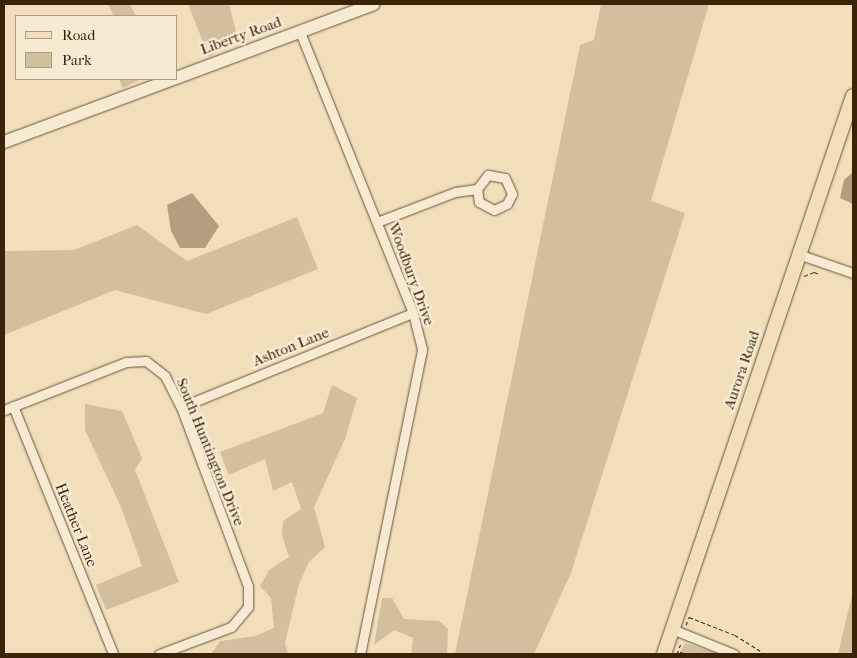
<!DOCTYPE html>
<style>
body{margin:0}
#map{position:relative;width:857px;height:658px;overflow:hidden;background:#f1dfbb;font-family:"IM FELL French Canon",serif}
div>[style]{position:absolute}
.green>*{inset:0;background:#d2bf9d}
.water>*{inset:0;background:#b29f7f}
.path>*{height:1px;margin-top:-0.5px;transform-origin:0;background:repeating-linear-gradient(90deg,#39240a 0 4px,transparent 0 6.5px)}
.roads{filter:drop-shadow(0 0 1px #675336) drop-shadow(0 0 1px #675336)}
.street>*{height:9px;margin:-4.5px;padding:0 4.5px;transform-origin:4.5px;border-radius:4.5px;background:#f6ead3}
.secondary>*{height:12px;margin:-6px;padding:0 6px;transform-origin:6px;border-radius:6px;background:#f6ead3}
.primary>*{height:14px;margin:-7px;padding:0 7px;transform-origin:7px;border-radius:7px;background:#f1dfbb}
span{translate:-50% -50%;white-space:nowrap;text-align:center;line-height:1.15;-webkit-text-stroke:5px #f6ead3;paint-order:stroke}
.street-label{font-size:15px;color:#39240a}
.frame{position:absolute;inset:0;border:5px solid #39240a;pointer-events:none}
.legend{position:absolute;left:15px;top:15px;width:162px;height:65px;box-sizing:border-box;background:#f6ead3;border:1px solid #aa9b83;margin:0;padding:6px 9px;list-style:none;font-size:15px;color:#39240a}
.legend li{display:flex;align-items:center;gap:10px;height:25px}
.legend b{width:25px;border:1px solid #aa9b83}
</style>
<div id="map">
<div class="green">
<i style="clip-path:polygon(108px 4px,130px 4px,136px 16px,114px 16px)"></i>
<i style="clip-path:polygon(188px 4px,229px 4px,238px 39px,209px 57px)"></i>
<i style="clip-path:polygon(601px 4px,709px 4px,651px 201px,685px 213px,571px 573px,534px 654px,455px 654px,580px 45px,594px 40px)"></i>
<i style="clip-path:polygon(119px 79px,141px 79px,123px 88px)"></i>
<i style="clip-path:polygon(297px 217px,318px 269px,206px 314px,115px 290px,4px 335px,4px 251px,74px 250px,137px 225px,187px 261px)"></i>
<i style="clip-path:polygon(332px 385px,357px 398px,345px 439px,314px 507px,325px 547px,309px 562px,299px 584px,285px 643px,288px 654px,211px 654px,220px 641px,255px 636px,274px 628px,271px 598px,260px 586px,269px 570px,289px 557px,282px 535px,283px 521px,301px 509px,292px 482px,273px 491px,265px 459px,229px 475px,220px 452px,323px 413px)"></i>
<i style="clip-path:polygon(85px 404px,122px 411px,142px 458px,135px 470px,179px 582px,106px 610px,96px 585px,142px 566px,121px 507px,85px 430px)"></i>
<i style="clip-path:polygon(853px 591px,853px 654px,838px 654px)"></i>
<i style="clip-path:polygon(382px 598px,392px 598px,404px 619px,439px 621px,448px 629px,447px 654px,411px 654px,413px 638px,394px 630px,374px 645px)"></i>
<i style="clip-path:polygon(685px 643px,719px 654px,679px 654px)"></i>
</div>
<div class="water">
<i style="clip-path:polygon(853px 172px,853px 204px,840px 198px,844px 180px)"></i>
<i style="clip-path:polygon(192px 193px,219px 226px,205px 248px,180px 248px,171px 231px,167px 205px)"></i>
</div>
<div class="path">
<i style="left:804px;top:276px;width:11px;rotate:-22deg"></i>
<i style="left:814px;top:272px;width:6px;rotate:18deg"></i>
<i style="left:689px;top:617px;width:49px;rotate:21.4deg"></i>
<i style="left:735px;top:635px;width:36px;rotate:32deg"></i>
<i style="left:686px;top:625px;width:9px;rotate:-69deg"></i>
<i style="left:853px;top:650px;width:3px;rotate:90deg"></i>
<i style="left:680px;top:652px;width:8px;rotate:14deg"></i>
<i style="left:677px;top:654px;width:12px;rotate:-70deg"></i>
</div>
<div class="roads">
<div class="street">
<i style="left:300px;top:32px;width:303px;rotate:68.1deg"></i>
<i style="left:413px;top:313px;width:38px;rotate:76deg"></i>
<i style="left:422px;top:350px;width:310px;rotate:101.5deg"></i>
<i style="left:377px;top:222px;width:84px;rotate:-21deg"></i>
<i style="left:455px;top:192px;width:22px;rotate:-8deg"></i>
<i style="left:477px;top:189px;width:18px;rotate:-52deg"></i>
<i style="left:488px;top:175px;width:17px;rotate:10deg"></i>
<i style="left:505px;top:178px;width:17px;rotate:66deg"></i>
<i style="left:512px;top:194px;width:11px;rotate:117deg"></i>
<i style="left:507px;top:204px;width:14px;rotate:155deg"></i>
<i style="left:494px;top:210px;width:17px;rotate:-152deg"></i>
<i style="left:479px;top:202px;width:13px;rotate:-99deg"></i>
<i style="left:798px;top:254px;width:58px;rotate:19.1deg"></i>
<i style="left:13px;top:406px;width:267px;rotate:68deg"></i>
<i style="left:181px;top:407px;width:250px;rotate:-22.1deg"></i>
<i style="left:4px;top:410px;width:131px;rotate:-21.5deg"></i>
<i style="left:126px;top:362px;width:20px;rotate:-3deg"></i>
<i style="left:146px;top:361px;width:24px;rotate:38deg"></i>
<i style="left:165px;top:376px;width:35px;rotate:63deg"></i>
<i style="left:181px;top:407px;width:191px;rotate:69.5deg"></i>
<i style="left:248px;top:586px;width:21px;rotate:90deg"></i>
<i style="left:248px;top:607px;width:26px;rotate:130deg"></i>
<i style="left:231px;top:627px;width:77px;rotate:159.4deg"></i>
<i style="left:672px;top:629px;width:67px;rotate:22deg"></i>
</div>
<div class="secondary">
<i style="left:176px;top:78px;width:211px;rotate:-20.5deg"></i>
<i style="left:4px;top:142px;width:180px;rotate:-20.4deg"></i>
</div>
<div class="primary">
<i style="left:664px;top:654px;width:589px;rotate:-71.29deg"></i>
</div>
</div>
<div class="street-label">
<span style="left:241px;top:36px;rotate:-20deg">Liberty Road</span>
<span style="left:411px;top:274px;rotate:70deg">Woodbury Drive</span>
<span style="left:291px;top:347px;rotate:-22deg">Ashton Lane</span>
<span style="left:742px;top:370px;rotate:-71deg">Aurora Road</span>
<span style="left:210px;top:452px;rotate:68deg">South Huntington Drive</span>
<span style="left:76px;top:525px;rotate:68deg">Heather Lane</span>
</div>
<div class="frame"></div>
<ul class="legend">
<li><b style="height:6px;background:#f1dfbb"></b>Road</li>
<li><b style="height:14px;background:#d2bf9d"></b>Park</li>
</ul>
</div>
